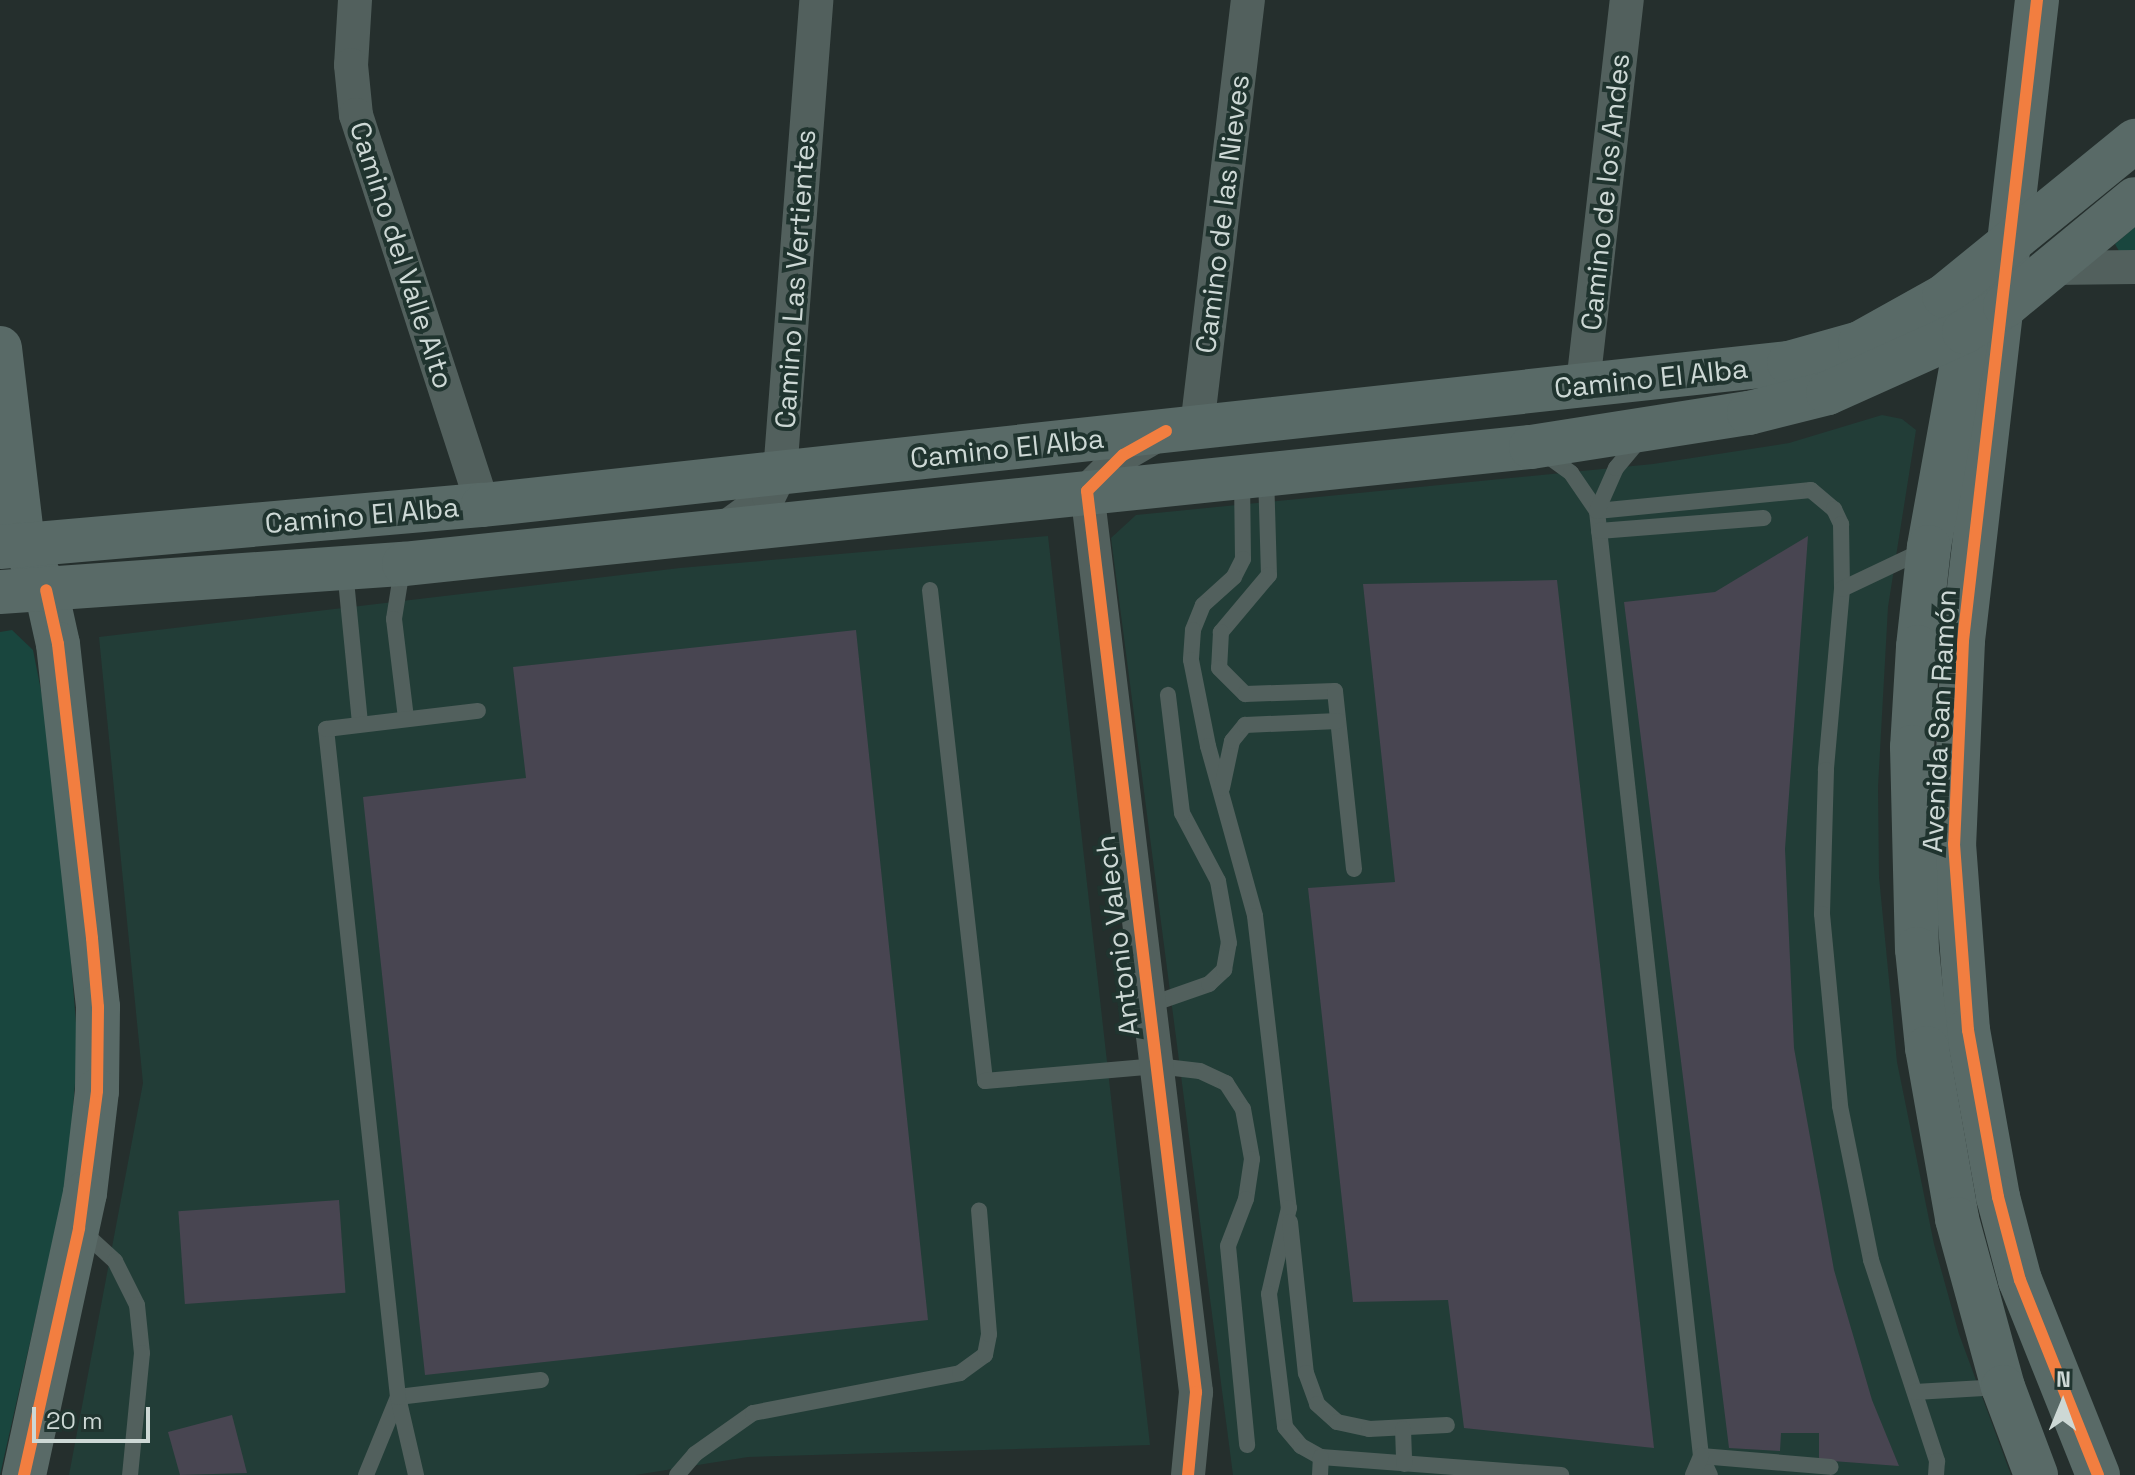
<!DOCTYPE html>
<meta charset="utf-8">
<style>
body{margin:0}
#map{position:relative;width:2135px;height:1475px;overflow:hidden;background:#252f2d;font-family:"Space Grotesk",sans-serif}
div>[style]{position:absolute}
.built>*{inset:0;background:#223d37}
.green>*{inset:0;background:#19463e}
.building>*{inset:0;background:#484551;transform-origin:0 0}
.lane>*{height:16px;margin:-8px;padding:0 8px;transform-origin:8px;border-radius:8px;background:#52605d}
.street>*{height:34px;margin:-17px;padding:0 17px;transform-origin:17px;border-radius:17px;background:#52605d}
.secondary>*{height:44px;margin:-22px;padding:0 22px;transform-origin:22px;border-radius:22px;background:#596a67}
.cycleway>*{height:12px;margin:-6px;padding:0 6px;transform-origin:6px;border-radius:6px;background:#f27e40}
span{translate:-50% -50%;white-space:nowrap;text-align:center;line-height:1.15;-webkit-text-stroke:8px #20342f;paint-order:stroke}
.street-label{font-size:28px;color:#cdd8d5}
.north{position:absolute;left:2023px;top:1363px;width:80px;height:80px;-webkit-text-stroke:6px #20342f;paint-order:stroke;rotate:1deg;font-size:22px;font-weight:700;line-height:32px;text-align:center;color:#cdd8d5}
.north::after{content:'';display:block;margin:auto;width:28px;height:36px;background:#cdd8d5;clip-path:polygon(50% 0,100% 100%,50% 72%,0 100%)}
.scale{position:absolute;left:32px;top:1407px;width:118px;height:36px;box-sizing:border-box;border:4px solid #cdd8d5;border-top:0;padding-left:10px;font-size:24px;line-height:28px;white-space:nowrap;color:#cdd8d5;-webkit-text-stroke:6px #20342f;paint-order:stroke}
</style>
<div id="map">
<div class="built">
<i style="clip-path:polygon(1882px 415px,1902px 419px,1916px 430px,1888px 607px,1878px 787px,1879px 877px,1897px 1062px,1934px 1244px,1959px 1334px,2011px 1475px,1233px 1475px,1111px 538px,1136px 515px,1653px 464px,1789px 443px)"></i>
<i style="clip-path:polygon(1048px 536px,1150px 1445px,748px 1457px,635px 1475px,69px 1475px,143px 1083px,99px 637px,680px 568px)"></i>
</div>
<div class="green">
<i style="clip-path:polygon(2135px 227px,2135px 258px,2123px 258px,2115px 244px)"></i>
<i style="clip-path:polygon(12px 630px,33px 650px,55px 761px,78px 1048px,67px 1179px,0 1475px,0 632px)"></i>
</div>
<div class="building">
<i style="clip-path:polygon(1808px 536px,1785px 849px,1794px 1048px,1834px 1270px,1872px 1400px,1899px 1466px,1819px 1460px,1819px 1433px,1781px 1433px,1780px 1451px,1729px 1448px,1624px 602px,1715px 592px)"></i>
<i style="clip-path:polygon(1557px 580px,1654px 1448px,1464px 1428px,1448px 1300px,1353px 1302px,1308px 888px,1395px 882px,1363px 584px)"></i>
<i style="clip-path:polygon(856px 630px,928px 1320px,425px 1375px,363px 797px,526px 778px,513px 667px)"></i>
<i style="left:339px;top:1200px;width:93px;height:161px;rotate:86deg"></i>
<i style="clip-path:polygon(232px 1415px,247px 1473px,180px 1475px,168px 1432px)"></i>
</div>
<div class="lane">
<i style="left:1545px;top:454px;width:32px;rotate:36deg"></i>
<i style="left:1571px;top:473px;width:46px;rotate:55.6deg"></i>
<i style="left:1597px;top:511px;width:951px;rotate:83.72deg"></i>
<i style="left:1701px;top:1456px;width:21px;rotate:65deg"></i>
<i style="left:1266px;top:474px;width:101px;rotate:88.3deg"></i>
<i style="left:1269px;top:575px;width:75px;rotate:130.1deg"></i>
<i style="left:1221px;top:632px;width:36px;rotate:93deg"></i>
<i style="left:1219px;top:668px;width:37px;rotate:45deg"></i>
<i style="left:1245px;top:694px;width:90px;rotate:-1.9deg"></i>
<i style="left:1335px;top:691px;width:179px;rotate:83.9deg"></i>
<i style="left:1242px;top:478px;width:81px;rotate:89.3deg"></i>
<i style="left:1243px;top:559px;width:20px;rotate:117deg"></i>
<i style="left:1234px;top:577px;width:42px;rotate:137.9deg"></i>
<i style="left:1203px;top:605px;width:27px;rotate:112deg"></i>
<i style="left:1193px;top:630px;width:30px;rotate:94deg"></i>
<i style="left:1191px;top:660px;width:88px;rotate:78.8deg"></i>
<i style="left:1208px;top:746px;width:176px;rotate:74.5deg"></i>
<i style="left:1255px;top:916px;width:294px;rotate:83.4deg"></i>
<i style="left:1289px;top:1208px;width:88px;rotate:103.1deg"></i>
<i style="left:1269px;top:1294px;width:134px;rotate:83.1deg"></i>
<i style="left:1285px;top:1427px;width:25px;rotate:50deg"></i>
<i style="left:1301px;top:1446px;width:23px;rotate:29deg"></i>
<i style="left:1321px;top:1457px;width:241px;rotate:4.3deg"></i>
<i style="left:1597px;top:511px;width:215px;rotate:-5.6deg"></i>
<i style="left:1811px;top:490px;width:30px;rotate:40deg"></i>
<i style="left:1834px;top:509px;width:17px;rotate:65deg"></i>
<i style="left:1841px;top:524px;width:65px;rotate:89.1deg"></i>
<i style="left:1842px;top:589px;width:182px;rotate:95.1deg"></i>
<i style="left:1826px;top:770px;width:144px;rotate:91.6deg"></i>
<i style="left:1822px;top:914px;width:193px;rotate:84.6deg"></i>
<i style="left:1840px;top:1106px;width:157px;rotate:78.6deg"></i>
<i style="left:1871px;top:1260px;width:212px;rotate:71.8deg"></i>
<i style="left:1937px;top:1461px;width:14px;rotate:94deg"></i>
<i style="left:1597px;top:511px;width:47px;rotate:-66.2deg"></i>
<i style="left:1616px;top:468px;width:39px;rotate:-50deg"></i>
<i style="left:1599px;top:531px;width:165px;rotate:-4.5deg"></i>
<i style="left:402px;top:569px;width:51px;rotate:99.1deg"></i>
<i style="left:394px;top:619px;width:100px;rotate:83.1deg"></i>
<i style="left:345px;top:570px;width:154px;rotate:84.4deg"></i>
<i style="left:1842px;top:589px;width:91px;rotate:-25.4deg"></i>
<i style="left:930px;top:590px;width:494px;rotate:83.6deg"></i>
<i style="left:985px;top:1081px;width:173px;rotate:-5deg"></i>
<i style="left:1157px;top:1066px;width:43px;rotate:6.6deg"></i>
<i style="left:1200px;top:1071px;width:29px;rotate:25deg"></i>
<i style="left:1226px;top:1083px;width:31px;rotate:57deg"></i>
<i style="left:1243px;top:1109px;width:51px;rotate:79.8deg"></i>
<i style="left:1252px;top:1159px;width:40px;rotate:98.5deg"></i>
<i style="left:1246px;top:1199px;width:50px;rotate:111deg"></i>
<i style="left:1228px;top:1246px;width:200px;rotate:84.5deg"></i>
<i style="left:1222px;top:788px;width:48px;rotate:-78deg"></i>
<i style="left:1232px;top:741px;width:21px;rotate:-51deg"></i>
<i style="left:1245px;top:725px;width:93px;rotate:-2.5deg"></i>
<i style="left:1149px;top:1005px;width:64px;rotate:-19.3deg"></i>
<i style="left:1209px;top:984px;width:21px;rotate:-43deg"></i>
<i style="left:1224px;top:970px;width:27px;rotate:-80deg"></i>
<i style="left:1229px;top:943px;width:63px;rotate:-100.1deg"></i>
<i style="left:1218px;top:881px;width:77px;rotate:-117.9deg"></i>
<i style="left:1182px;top:813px;width:119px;rotate:-96.8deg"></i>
<i style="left:1290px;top:1222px;width:152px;rotate:84deg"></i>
<i style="left:1306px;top:1373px;width:33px;rotate:70deg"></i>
<i style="left:1317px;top:1404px;width:27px;rotate:42deg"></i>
<i style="left:1337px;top:1422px;width:33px;rotate:12deg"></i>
<i style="left:1369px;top:1429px;width:78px;rotate:-2.9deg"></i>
<i style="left:81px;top:1230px;width:46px;rotate:42.4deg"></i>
<i style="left:115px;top:1261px;width:49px;rotate:63.4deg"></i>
<i style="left:137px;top:1305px;width:48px;rotate:84.1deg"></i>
<i style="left:142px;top:1353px;width:123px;rotate:95.6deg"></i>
<i style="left:1915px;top:1392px;width:86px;rotate:-3.3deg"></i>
<i style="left:398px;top:1397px;width:144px;rotate:-6.8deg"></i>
<i style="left:1403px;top:1429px;width:35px;rotate:88deg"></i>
<i style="left:1701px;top:1456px;width:130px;rotate:4.8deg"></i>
<i style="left:366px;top:1475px;width:84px;rotate:-67.7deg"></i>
<i style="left:416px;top:1475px;width:80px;rotate:-103deg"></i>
<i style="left:398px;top:1397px;width:672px;rotate:-96.15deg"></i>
<i style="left:326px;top:729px;width:153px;rotate:-6.8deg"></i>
<i style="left:677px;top:1475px;width:28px;rotate:-49deg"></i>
<i style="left:695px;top:1454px;width:71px;rotate:-35.3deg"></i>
<i style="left:753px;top:1413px;width:211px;rotate:-10.9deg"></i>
<i style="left:960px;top:1373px;width:31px;rotate:-36deg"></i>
<i style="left:985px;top:1355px;width:21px;rotate:-79deg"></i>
<i style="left:989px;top:1334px;width:124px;rotate:-94.6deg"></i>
<i style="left:1320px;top:1475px;width:18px;rotate:-87deg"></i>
<i style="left:1693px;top:1475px;width:21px;rotate:-67deg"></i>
</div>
<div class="street">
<i style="left:355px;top:0;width:65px;rotate:93.5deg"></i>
<i style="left:351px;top:65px;width:50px;rotate:84.3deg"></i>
<i style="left:356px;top:115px;width:410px;rotate:72deg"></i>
<i style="left:2052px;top:268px;width:83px;rotate:-0.7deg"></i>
<i style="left:1583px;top:384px;width:387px;rotate:-83.5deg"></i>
<i style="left:1197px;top:427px;width:430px;rotate:-83.2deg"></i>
<i style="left:1159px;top:434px;width:42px;rotate:149.7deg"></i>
<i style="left:1123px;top:455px;width:51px;rotate:135deg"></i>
<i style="left:1087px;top:491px;width:908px;rotate:83.1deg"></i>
<i style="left:1196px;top:1392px;width:83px;rotate:95.5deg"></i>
<i style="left:721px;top:531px;width:59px;rotate:-36.1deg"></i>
<i style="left:769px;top:496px;width:25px;rotate:-64deg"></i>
<i style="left:780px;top:473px;width:474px;rotate:-85.6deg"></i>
</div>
<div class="secondary">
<i style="left:2037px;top:0;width:645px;rotate:96.59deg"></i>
<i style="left:1963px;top:641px;width:203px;rotate:92.5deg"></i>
<i style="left:1954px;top:844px;width:187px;rotate:85.7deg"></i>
<i style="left:1968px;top:1030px;width:170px;rotate:79.8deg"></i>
<i style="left:1998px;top:1197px;width:86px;rotate:75.2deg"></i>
<i style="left:2020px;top:1280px;width:210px;rotate:68.2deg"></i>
<i style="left:1971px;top:313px;width:238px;rotate:100.2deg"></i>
<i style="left:1929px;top:547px;width:101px;rotate:96.3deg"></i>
<i style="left:1918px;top:647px;width:100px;rotate:93.4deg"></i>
<i style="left:1912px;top:747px;width:202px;rotate:88.6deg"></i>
<i style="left:1917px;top:949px;width:100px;rotate:84.2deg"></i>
<i style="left:1927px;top:1048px;width:174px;rotate:80deg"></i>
<i style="left:1957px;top:1219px;width:174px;rotate:74.7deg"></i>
<i style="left:2003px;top:1387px;width:94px;rotate:69.4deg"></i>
<i style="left:0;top:348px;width:197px;rotate:83.3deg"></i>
<i style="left:23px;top:544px;width:51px;rotate:63.4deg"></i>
<i style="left:46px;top:590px;width:55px;rotate:77.5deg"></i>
<i style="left:58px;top:644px;width:365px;rotate:83.7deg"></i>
<i style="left:98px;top:1007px;width:84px;rotate:90.7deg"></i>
<i style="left:97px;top:1091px;width:103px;rotate:96.7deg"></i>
<i style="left:85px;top:1193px;width:289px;rotate:102.2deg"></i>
<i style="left:0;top:547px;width:485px;rotate:-5deg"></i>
<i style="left:483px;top:505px;width:1314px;rotate:-6.21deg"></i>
<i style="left:1789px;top:363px;width:74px;rotate:-15.7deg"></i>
<i style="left:1860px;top:343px;width:96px;rotate:-29.2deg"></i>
<i style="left:1944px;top:296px;width:246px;rotate:-39.1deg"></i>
<i style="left:0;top:592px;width:405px;rotate:-4deg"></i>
<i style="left:404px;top:564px;width:1133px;rotate:-5.93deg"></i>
<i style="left:1531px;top:447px;width:221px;rotate:-8.9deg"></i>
<i style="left:1749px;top:413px;width:81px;rotate:-14.2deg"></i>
<i style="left:1828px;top:393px;width:149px;rotate:-24.2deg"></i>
<i style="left:1964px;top:332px;width:49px;rotate:-32.4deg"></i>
<i style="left:2005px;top:306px;width:168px;rotate:-39.5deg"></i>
</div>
<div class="cycleway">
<i style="left:2037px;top:0;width:645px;rotate:96.59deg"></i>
<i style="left:1963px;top:641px;width:203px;rotate:92.5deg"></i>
<i style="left:1954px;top:844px;width:187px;rotate:85.7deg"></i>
<i style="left:1968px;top:1030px;width:170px;rotate:79.8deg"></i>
<i style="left:1998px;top:1197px;width:86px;rotate:75.2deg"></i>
<i style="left:2020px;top:1280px;width:210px;rotate:68.2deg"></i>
<i style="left:1166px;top:431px;width:49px;rotate:150.8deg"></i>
<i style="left:1123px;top:455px;width:51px;rotate:135deg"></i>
<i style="left:1087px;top:491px;width:908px;rotate:83.1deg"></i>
<i style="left:1196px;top:1392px;width:83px;rotate:95.5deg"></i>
<i style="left:24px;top:1475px;width:253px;rotate:-77.4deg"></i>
<i style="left:79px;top:1228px;width:138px;rotate:-82.5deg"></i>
<i style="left:97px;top:1091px;width:84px;rotate:-89.3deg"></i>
<i style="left:98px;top:1007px;width:69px;rotate:-95deg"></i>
<i style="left:92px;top:938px;width:296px;rotate:-96.6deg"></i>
<i style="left:58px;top:644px;width:55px;rotate:-102.5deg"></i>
</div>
<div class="street-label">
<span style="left:1605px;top:192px;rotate:-84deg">Camino de los Andes</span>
<span style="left:1222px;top:214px;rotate:-83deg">Camino de las Nieves</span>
<span style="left:402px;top:255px;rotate:72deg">Camino del Valle Alto</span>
<span style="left:795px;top:279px;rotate:-86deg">Camino Las Vertientes</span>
<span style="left:1651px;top:378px;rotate:-6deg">Camino El Alba</span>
<span style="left:1007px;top:448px;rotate:-6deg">Camino El Alba</span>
<span style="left:362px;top:515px;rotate:-5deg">Camino El Alba</span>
<span style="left:1939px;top:721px;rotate:-87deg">Avenida San Ramón</span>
<span style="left:1117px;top:936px;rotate:-97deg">Antonio Valech</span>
</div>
<div class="north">N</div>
<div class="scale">20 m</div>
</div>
